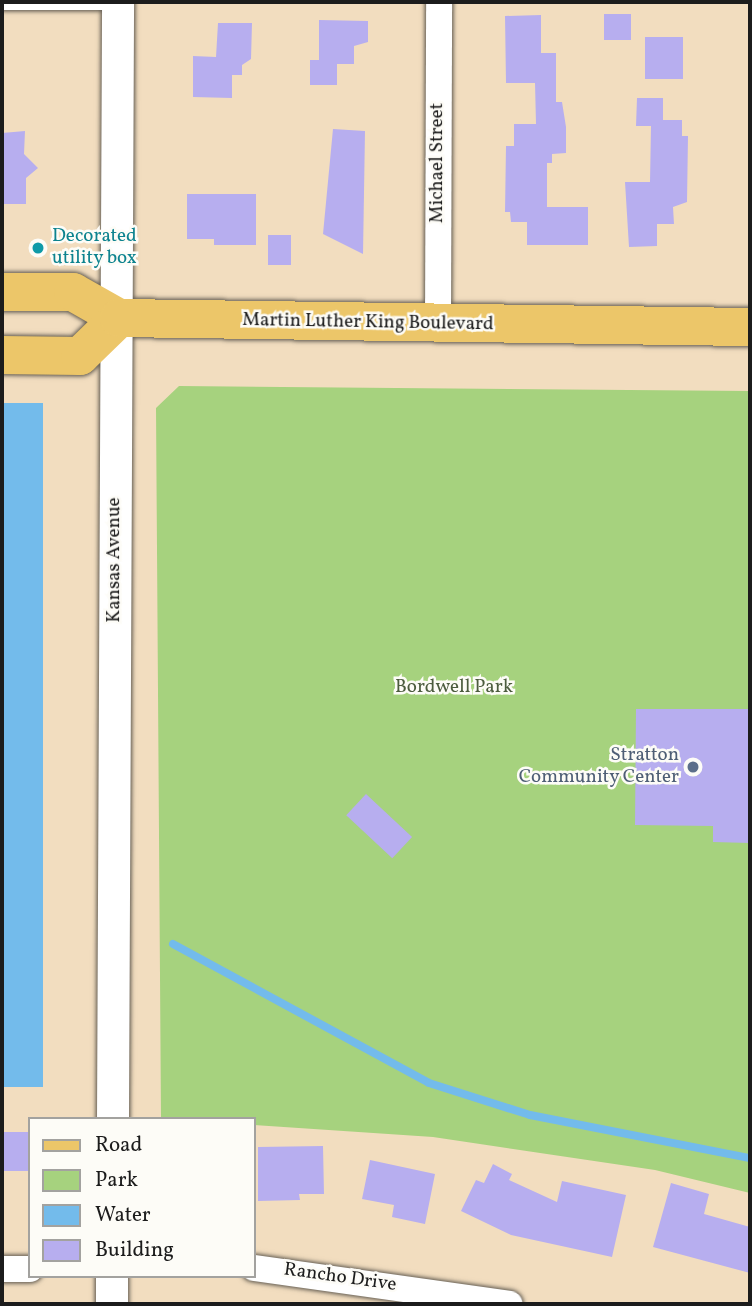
<!DOCTYPE html>
<style>
body{margin:0}
#map{position:relative;width:752px;height:1306px;overflow:hidden;background:#f2ddbf;font-family:Vollkorn,serif}
div>[style]{position:absolute}
.green>*{inset:0;background:#a6d27e}
.water>*{inset:0;background:#73bbeb;transform-origin:0 0}
.stream>*{height:8px;margin:-4px;padding:0 4px;transform-origin:4px;border-radius:4px;background:#73bbeb}
.building>*{inset:0;background:#b7aeef;transform-origin:0 0}
.roads{filter:drop-shadow(0 0 2px #676055) drop-shadow(0 0 2px #676055)}
.service>*{height:12px;margin:-6px;padding:0 6px;transform-origin:6px;border-radius:6px;background:#fff}
.minor>*{height:26px;margin:-13px;padding:0 13px;transform-origin:13px;border-radius:13px;background:#fff}
.tertiary>*{height:32px;margin:-16px;padding:0 16px;transform-origin:16px;border-radius:16px;background:#fff}
.primary>*{height:38px;margin:-19px;padding:0 19px;transform-origin:19px;border-radius:19px;background:#ecc669}
.dots>*{width:19px;height:19px;translate:-50% -50%;box-sizing:border-box;border:4px solid #fdfcf7;border-radius:50%}
span{translate:-50% -50%;white-space:nowrap;text-align:center;line-height:1.15;-webkit-text-stroke:5px #fdfcf7;paint-order:stroke}
.street-label{font-size:19px;color:#1c1c1c}
.culture-label{font-size:19px;color:#0d838f}
.left{translate:0 -50%;text-align:left}
.park-label{font-size:19px;color:#4c5c3e}
.service-label{font-size:19px;color:#4e5e75}
.right{translate:-100% -50%;text-align:right}
.frame{position:absolute;inset:0;border:4px solid #1c1c1c;pointer-events:none}
.legend{position:absolute;left:28px;top:1117px;width:228px;height:161px;box-sizing:border-box;background:#fdfcf7;border:2px solid #a3a29f;margin:0;padding:9px 12px;list-style:none;font-size:21px;color:#1c1c1c}
.legend li{display:flex;align-items:center;gap:14px;height:35px}
.legend b{width:35px;border:2px solid #a3a29f}
</style>
<div id="map">
<div class="green">
<i style="clip-path:polygon(179px 386px,750px 391px,750px 1193px,655px 1170px,433px 1137px,254px 1125px,254px 1119px,161px 1119px,156px 408px)"></i>
</div>
<div class="water">
<i style="left:2px;top:403px;width:41px;height:684px"></i>
</div>
<div class="stream">
<i style="left:173px;top:944px;width:291px;rotate:28.5deg"></i>
<i style="left:429px;top:1083px;width:106px;rotate:17.6deg"></i>
<i style="left:530px;top:1115px;width:224px;rotate:11.1deg"></i>
</div>
<div class="building">
<i style="left:604px;top:14px;width:27px;height:26px"></i>
<i style="clip-path:polygon(541px 15px,541px 53px,556px 53px,556px 102px,562px 102px,566px 127px,566px 153px,552px 154px,552px 163px,547px 163px,547px 207px,588px 207px,588px 245px,527px 245px,527px 222px,511px 222px,510px 212px,505px 212px,506px 146px,514px 146px,514px 124px,536px 124px,535px 83px,506px 83px,505px 16px)"></i>
<i style="clip-path:polygon(319px 20px,368px 21px,368px 42px,354px 46px,354px 64px,337px 64px,337px 85px,310px 85px,310px 60px,319px 60px)"></i>
<i style="clip-path:polygon(218px 23px,252px 23px,251px 59px,242px 65px,242px 75px,232px 75px,232px 98px,193px 97px,193px 56px,216px 57px)"></i>
<i style="left:645px;top:37px;width:38px;height:42px"></i>
<i style="clip-path:polygon(637px 98px,663px 98px,663px 120px,682px 120px,682px 136px,688px 136px,687px 202px,673px 207px,674px 224px,657px 224px,657px 246px,629px 247px,625px 182px,650px 182px,651px 126px,636px 126px)"></i>
<i style="clip-path:polygon(333px 129px,365px 131px,363px 254px,323px 234px)"></i>
<i style="clip-path:polygon(25px 131px,24px 154px,38px 168px,26px 178px,26px 204px,2px 204px,2px 133px)"></i>
<i style="clip-path:polygon(187px 194px,256px 194px,256px 245px,214px 245px,214px 239px,187px 239px)"></i>
<i style="left:268px;top:235px;width:23px;height:30px"></i>
<i style="clip-path:polygon(636px 709px,750px 709px,750px 843px,713px 842px,713px 826px,635px 825px)"></i>
<i style="left:366px;top:794px;width:63px;height:29px;rotate:43deg"></i>
<i style="left:2px;top:1132px;width:28px;height:39px"></i>
<i style="clip-path:polygon(323px 1146px,324px 1194px,299px 1194px,300px 1200px,258px 1201px,258px 1147px)"></i>
<i style="clip-path:polygon(370px 1160px,435px 1174px,425px 1224px,392px 1217px,394px 1205px,362px 1199px)"></i>
<i style="clip-path:polygon(493px 1164px,512px 1174px,509px 1180px,557px 1202px,562px 1181px,626px 1195px,612px 1257px,511px 1235px,461px 1211px,476px 1180px,484px 1183px)"></i>
<i style="clip-path:polygon(671px 1183px,709px 1194px,704px 1214px,750px 1227px,750px 1273px,653px 1247px)"></i>
</div>
<div class="roads">
<div class="service">
<i style="left:2px;top:4px;width:115px"></i>
</div>
<div class="minor">
<i style="left:438px;top:325px;width:323px;rotate:-89.8deg"></i>
<i style="left:254px;top:1268px;width:258px;rotate:8deg"></i>
<i style="left:2px;top:1269px;width:28px"></i>
</div>
<div class="tertiary">
<i style="left:113px;top:1119px;width:1117px;rotate:-89.74deg"></i>
<i style="left:112px;top:1304px;width:28px;rotate:-90deg"></i>
</div>
<div class="primary">
<i style="left:2px;top:292px;width:71px"></i>
<i style="left:73px;top:292px;width:53px;rotate:29.5deg"></i>
<i style="left:2px;top:355px;width:78px;rotate:0.7deg"></i>
<i style="left:80px;top:356px;width:54px;rotate:-44.3deg"></i>
<i style="left:119px;top:318px;width:631px;rotate:0.82deg"></i>
</div>
</div>
<div class="dots">
<i style="left:38px;top:248px;background:#0f9aa8"></i>
<i style="left:693px;top:767px;background:#5c6f8a"></i>
</div>
<div class="street-label">
<span style="left:438px;top:163px;rotate:-90deg">Michael Street</span>
<span style="left:368px;top:323px;rotate:1deg">Martin Luther King Boulevard</span>
<span style="left:115px;top:560px;rotate:-90deg">Kansas Avenue</span>
<span style="left:340px;top:1278px;rotate:8deg">Rancho Drive</span>
</div>
<div class="culture-label">
<span class="left" style="left:52px;top:248px">Decorated<br>utility box</span>
</div>
<div class="park-label">
<span style="left:454px;top:688px">Bordwell Park</span>
</div>
<div class="service-label">
<span class="right" style="left:679px;top:767px">Stratton<br>Community Center</span>
</div>
<div class="frame"></div>
<ul class="legend">
<li><b style="height:9px;background:#ecc669"></b>Road</li>
<li><b style="height:19px;background:#a6d27e"></b>Park</li>
<li><b style="height:19px;background:#73bbeb"></b>Water</li>
<li><b style="height:19px;background:#b7aeef"></b>Building</li>
</ul>
</div>
